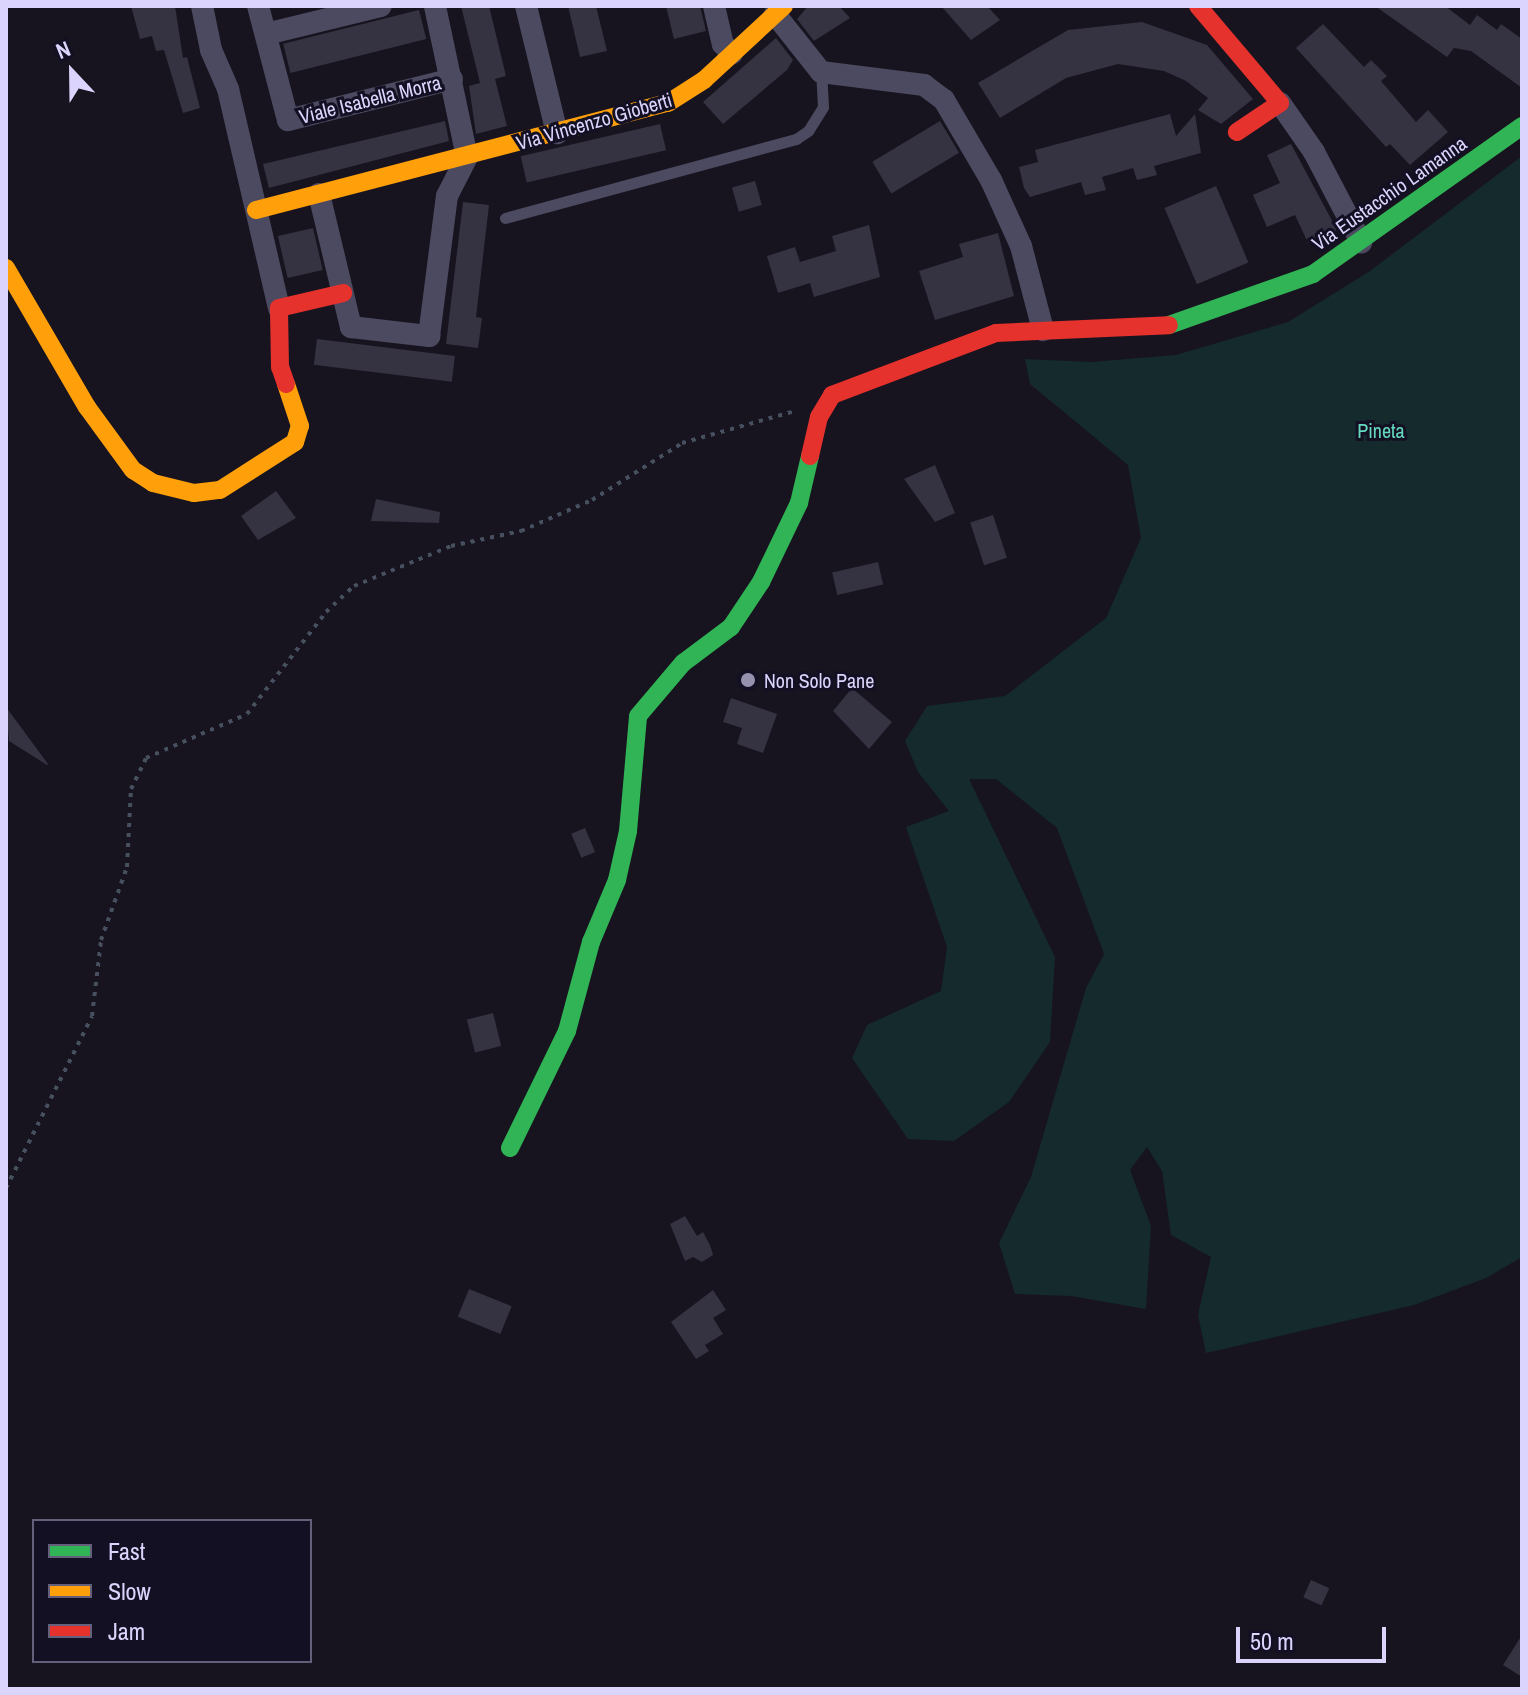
<!DOCTYPE html>
<style>
body{margin:0}
#map{position:relative;width:1528px;height:1695px;overflow:hidden;background:#17141f;font-family:"Archivo Narrow",sans-serif}
div>[style]{position:absolute}
.green>*{inset:0;background:#142a2c}
.building>*{inset:0;background:#353241;transform-origin:0 0}
.path>*{height:4px;margin-top:-2px;transform-origin:0;background:repeating-linear-gradient(90deg,#46505e 0 4px,transparent 0 10px)}
.lane>*{height:11px;margin:-5.5px;padding:0 5.5px;transform-origin:5.5px;border-radius:5.5px;background:#4c4a60}
.street>*{height:22px;margin:-11px;padding:0 11px;transform-origin:11px;border-radius:11px;background:#4c4a60}
.fast>*{height:18px;margin:-9px;padding:0 9px;transform-origin:9px;border-radius:9px;background:#30b455}
.slow>*{height:18px;margin:-9px;padding:0 9px;transform-origin:9px;border-radius:9px;background:#ff9f0a}
.jam>*{height:18px;margin:-9px;padding:0 9px;transform-origin:9px;border-radius:9px;background:#e5322d}
.dots>*{width:22px;height:22px;translate:-50% -50%;box-sizing:border-box;border:4px solid #141024;border-radius:50%}
span{translate:-50% -50%;white-space:nowrap;text-align:center;line-height:1.15;-webkit-text-stroke:6px #141024;paint-order:stroke}
.street-label{font-size:20px;color:#dbd5fd}
.park-label{font-size:20px;color:#64dabf}
.poi-label{font-size:20px;color:#dbd5fd}
.left{translate:0 -50%;text-align:left}
.frame{position:absolute;inset:0;border:8px solid #dbd5fd;pointer-events:none}
.legend{position:absolute;left:32px;top:1519px;width:280px;height:144px;box-sizing:border-box;background:#141024;border:2px solid #645f7b;margin:0;padding:10px 14px;list-style:none;font-size:24px;color:#dbd5fd}
.legend li{display:flex;align-items:center;gap:16px;height:40px}
.legend b{width:40px;border:2px solid #645f7b}
.north{position:absolute;left:32px;top:32px;width:80px;height:80px;-webkit-text-stroke:6px #141024;paint-order:stroke;rotate:338deg;font-size:22px;font-weight:700;line-height:32px;text-align:center;color:#dbd5fd}
.north::after{content:'';display:block;margin:auto;width:28px;height:36px;background:#dbd5fd;clip-path:polygon(50% 0,100% 100%,50% 72%,0 100%)}
.scale{position:absolute;left:1236px;top:1627px;width:150px;height:36px;box-sizing:border-box;border:4px solid #dbd5fd;border-top:0;padding-left:10px;font-size:24px;line-height:28px;white-space:nowrap;color:#dbd5fd;-webkit-text-stroke:6px #141024;paint-order:stroke}
</style>
<div id="map">
<div class="green">
<i style="clip-path:polygon(1522px 156px,1522px 1257px,1486px 1278px,1414px 1305px,1206px 1353px,1198px 1315px,1211px 1257px,1171px 1235px,1162px 1171px,1147px 1147px,1130px 1170px,1151px 1226px,1146px 1309px,1071px 1296px,1015px 1294px,999px 1243px,1031px 1177px,1086px 988px,1104px 954px,1057px 828px,996px 779px,969px 779px,1055px 957px,1050px 1042px,1009px 1102px,954px 1141px,908px 1139px,852px 1058px,867px 1025px,941px 991px,947px 947px,906px 827px,949px 811px,918px 772px,905px 741px,927px 706px,1005px 696px,1106px 618px,1141px 538px,1128px 465px,1030px 384px,1025px 359px,1091px 362px,1176px 355px,1288px 322px,1370px 271px)"></i>
</div>
<div class="building">
<i style="clip-path:polygon(131px 6px,175px 6px,183px 58px,187px 57px,200px 108px,183px 113px,164px 50px,156px 51px,152px 36px,140px 39px)"></i>
<i style="clip-path:polygon(461px 6px,489px 6px,506px 76px,495px 79px,507px 126px,476px 134px,469px 86px,480px 83px)"></i>
<i style="clip-path:polygon(568px 6px,596px 6px,607px 51px,580px 57px)"></i>
<i style="clip-path:polygon(666px 6px,700px 6px,706px 31px,674px 39px)"></i>
<i style="clip-path:polygon(808px 6px,839px 6px,850px 18px,814px 41px,797px 19px)"></i>
<i style="clip-path:polygon(941px 6px,987px 6px,1000px 20px,971px 40px)"></i>
<i style="clip-path:polygon(1375px 6px,1445px 6px,1470px 25px,1477px 15px,1497px 30px,1501px 24px,1522px 39px,1522px 88px,1471px 51px,1454px 48px,1447px 57px)"></i>
<i style="left:419px;top:10px;width:30px;height:140px;rotate:76deg"></i>
<i style="clip-path:polygon(1142px 22px,1207px 45px,1253px 99px,1221px 124px,1198px 110px,1208px 98px,1186px 81px,1164px 71px,1118px 64px,1066px 78px,1000px 118px,978px 83px,1068px 30px)"></i>
<i style="clip-path:polygon(1323px 24px,1364px 67px,1371px 60px,1387px 76px,1381px 81px,1416px 122px,1428px 110px,1448px 132px,1410px 165px,1390px 144px,1386px 147px,1296px 48px)"></i>
<i style="clip-path:polygon(776px 38px,793px 60px,787px 70px,723px 124px,703px 102px)"></i>
<i style="clip-path:polygon(1170px 114px,1176px 136px,1195px 114px,1201px 153px,1154px 166px,1157px 175px,1137px 180px,1133px 168px,1102px 177px,1106px 190px,1085px 195px,1081px 182px,1030px 197px,1024px 188px,1019px 167px,1038px 162px,1035px 150px)"></i>
<i style="clip-path:polygon(445px 121px,449px 141px,269px 188px,263px 164px)"></i>
<i style="left:940px;top:121px;width:37px;height:79px;rotate:59deg"></i>
<i style="left:660px;top:124px;width:27px;height:143px;rotate:77deg"></i>
<i style="clip-path:polygon(1291px 144px,1337px 230px,1308px 243px,1295px 215px,1267px 227px,1253px 195px,1280px 183px,1267px 155px)"></i>
<i style="left:755px;top:181px;width:25px;height:24px;rotate:74deg"></i>
<i style="left:1216px;top:186px;width:83px;height:56px;rotate:67deg"></i>
<i style="clip-path:polygon(463px 202px,489px 205px,476px 317px,482px 318px,478px 348px,446px 344px)"></i>
<i style="clip-path:polygon(869px 225px,880px 277px,814px 297px,810px 283px,778px 293px,767px 256px,795px 247px,800px 262px,836px 251px,832px 236px)"></i>
<i style="left:313px;top:228px;width:43px;height:36px;rotate:77deg"></i>
<i style="clip-path:polygon(998px 233px,1014px 296px,935px 320px,919px 271px,963px 257px,959px 244px)"></i>
<i style="left:317px;top:339px;width:139px;height:26px;rotate:7deg"></i>
<i style="clip-path:polygon(935px 465px,955px 513px,935px 522px,904px 479px)"></i>
<i style="clip-path:polygon(276px 491px,296px 518px,258px 540px,241px 516px)"></i>
<i style="clip-path:polygon(376px 499px,440px 512px,439px 523px,371px 521px)"></i>
<i style="left:993px;top:515px;width:45px;height:24px;rotate:72deg"></i>
<i style="left:878px;top:562px;width:23px;height:47px;rotate:77deg"></i>
<i style="clip-path:polygon(852px 688px,892px 722px,869px 749px,833px 711px)"></i>
<i style="clip-path:polygon(731px 698px,777px 714px,763px 753px,737px 744px,742px 728px,723px 722px)"></i>
<i style="clip-path:polygon(6px 707px,48px 764px,47px 765px,9px 741px)"></i>
<i style="left:585px;top:828px;width:26px;height:15px;rotate:67deg"></i>
<i style="left:493px;top:1013px;width:34px;height:27px;rotate:76deg"></i>
<i style="clip-path:polygon(685px 1216px,697px 1236px,703px 1232px,710px 1245px,713px 1255px,702px 1262px,693px 1257px,685px 1261px,670px 1224px)"></i>
<i style="left:469px;top:1289px;width:46px;height:30px;rotate:22deg"></i>
<i style="clip-path:polygon(713px 1290px,726px 1310px,713px 1318px,723px 1334px,705px 1345px,709px 1351px,696px 1359px,671px 1322px)"></i>
<i style="left:1311px;top:1580px;width:20px;height:19px;rotate:24deg"></i>
<i style="clip-path:polygon(1522px 1635px,1522px 1677px,1503px 1665px)"></i>
</div>
<div class="path">
<i style="left:6px;top:1188px;width:192px;rotate:-63.4deg"></i>
<i style="left:92px;top:1016px;width:77px;rotate:-83.2deg"></i>
<i style="left:101px;top:940px;width:77px;rotate:-70.4deg"></i>
<i style="left:127px;top:867px;width:78px;rotate:-87.1deg"></i>
<i style="left:131px;top:789px;width:34px;rotate:-64deg"></i>
<i style="left:146px;top:758px;width:110px;rotate:-23.5deg"></i>
<i style="left:247px;top:714px;width:129px;rotate:-52.2deg"></i>
<i style="left:326px;top:612px;width:38px;rotate:-43deg"></i>
<i style="left:354px;top:586px;width:105px;rotate:-22.4deg"></i>
<i style="left:451px;top:546px;width:72px;rotate:-12.1deg"></i>
<i style="left:521px;top:531px;width:77px;rotate:-23.6deg"></i>
<i style="left:592px;top:500px;width:107px;rotate:-32.3deg"></i>
<i style="left:682px;top:443px;width:117px;rotate:-15.8deg"></i>
<i style="left:6px;top:1311px;width:37px;rotate:90deg"></i>
</div>
<div class="lane">
<i style="left:505px;top:218px;width:302px;rotate:-15.2deg"></i>
<i style="left:796px;top:139px;width:14px;rotate:-34deg"></i>
<i style="left:808px;top:131px;width:28px;rotate:-58deg"></i>
<i style="left:823px;top:107px;width:35px;rotate:-93deg"></i>
</div>
<div class="street">
<i style="left:202px;top:6px;width:45px;rotate:78.4deg"></i>
<i style="left:211px;top:50px;width:43px;rotate:66.4deg"></i>
<i style="left:228px;top:89px;width:225px;rotate:76.9deg"></i>
<i style="left:258px;top:6px;width:118px;rotate:75.3deg"></i>
<i style="left:288px;top:120px;width:169px;rotate:-14deg"></i>
<i style="left:526px;top:6px;width:131px;rotate:76.3deg"></i>
<i style="left:714px;top:6px;width:39px;rotate:77deg"></i>
<i style="left:723px;top:44px;width:13px;rotate:48deg"></i>
<i style="left:775px;top:14px;width:74px;rotate:51.6deg"></i>
<i style="left:821px;top:72px;width:104px;rotate:7.2deg"></i>
<i style="left:924px;top:85px;width:25px;rotate:37deg"></i>
<i style="left:944px;top:100px;width:93px;rotate:59.6deg"></i>
<i style="left:991px;top:180px;width:72px;rotate:65.6deg"></i>
<i style="left:1021px;top:246px;width:87px;rotate:75.3deg"></i>
<i style="left:266px;top:34px;width:118px;rotate:-13.7deg"></i>
<i style="left:1280px;top:103px;width:60px;rotate:55.2deg"></i>
<i style="left:1314px;top:152px;width:102px;rotate:62.4deg"></i>
<i style="left:319px;top:194px;width:137px;rotate:76.5deg"></i>
<i style="left:351px;top:327px;width:79px;rotate:6.6deg"></i>
<i style="left:429px;top:336px;width:141px;rotate:-82.7deg"></i>
<i style="left:447px;top:196px;width:44px;rotate:-62.9deg"></i>
<i style="left:467px;top:157px;width:154px;rotate:-102deg"></i>
</div>
<div class="fast">
<i style="left:1169px;top:325px;width:153px;rotate:-19.5deg"></i>
<i style="left:1313px;top:274px;width:256px;rotate:-35.3deg"></i>
<i style="left:510px;top:1148px;width:130px;rotate:-64deg"></i>
<i style="left:567px;top:1031px;width:92px;rotate:-74.9deg"></i>
<i style="left:591px;top:942px;width:67px;rotate:-67.2deg"></i>
<i style="left:617px;top:880px;width:50px;rotate:-77.3deg"></i>
<i style="left:628px;top:831px;width:115px;rotate:-85deg"></i>
<i style="left:638px;top:716px;width:70px;rotate:-49.7deg"></i>
<i style="left:683px;top:663px;width:60px;rotate:-36.9deg"></i>
<i style="left:731px;top:627px;width:54px;rotate:-56.3deg"></i>
<i style="left:761px;top:582px;width:88px;rotate:-64.3deg"></i>
<i style="left:799px;top:503px;width:48px;rotate:-76.8deg"></i>
</div>
<div class="slow">
<i style="left:256px;top:210px;width:426px;rotate:-14.6deg"></i>
<i style="left:668px;top:103px;width:43px;rotate:-32.6deg"></i>
<i style="left:704px;top:80px;width:109px;rotate:-42.8deg"></i>
<i style="left:6px;top:268px;width:161px;rotate:59.8deg"></i>
<i style="left:87px;top:407px;width:78px;rotate:53.9deg"></i>
<i style="left:133px;top:470px;width:24px;rotate:33deg"></i>
<i style="left:153px;top:483px;width:42px;rotate:13.7deg"></i>
<i style="left:194px;top:493px;width:26px;rotate:-7deg"></i>
<i style="left:220px;top:490px;width:89px;rotate:-32.6deg"></i>
<i style="left:295px;top:442px;width:17px;rotate:-73deg"></i>
<i style="left:300px;top:426px;width:44px;rotate:-108.4deg"></i>
</div>
<div class="jam">
<i style="left:1198px;top:6px;width:127px;rotate:49.8deg"></i>
<i style="left:1280px;top:103px;width:52px;rotate:146deg"></i>
<i style="left:286px;top:384px;width:18px;rotate:-109deg"></i>
<i style="left:280px;top:367px;width:59px;rotate:-91deg"></i>
<i style="left:279px;top:308px;width:66px;rotate:-13.2deg"></i>
<i style="left:810px;top:456px;width:40px;rotate:-77deg"></i>
<i style="left:819px;top:417px;width:26px;rotate:-59deg"></i>
<i style="left:832px;top:395px;width:175px;rotate:-20.7deg"></i>
<i style="left:996px;top:333px;width:173px;rotate:-2.6deg"></i>
</div>
<div class="dots">
<i style="left:748px;top:680px;background:#9691af"></i>
</div>
<div class="street-label">
<span style="left:370px;top:99px;rotate:-14deg">Viale Isabella Morra</span>
<span style="left:594px;top:121px;rotate:-16deg">Via Vincenzo Gioberti</span>
<span style="left:1389px;top:193px;rotate:-35deg">Via Eustacchio Lamanna</span>
</div>
<div class="park-label">
<span style="left:1381px;top:430px">Pineta</span>
</div>
<div class="poi-label">
<span class="left" style="left:764px;top:680px">Non Solo Pane</span>
</div>
<div class="frame"></div>
<ul class="legend">
<li><b style="height:10px;background:#30b455"></b>Fast</li>
<li><b style="height:10px;background:#ff9f0a"></b>Slow</li>
<li><b style="height:10px;background:#e5322d"></b>Jam</li>
</ul>
<div class="north">N</div>
<div class="scale">50 m</div>
</div>
